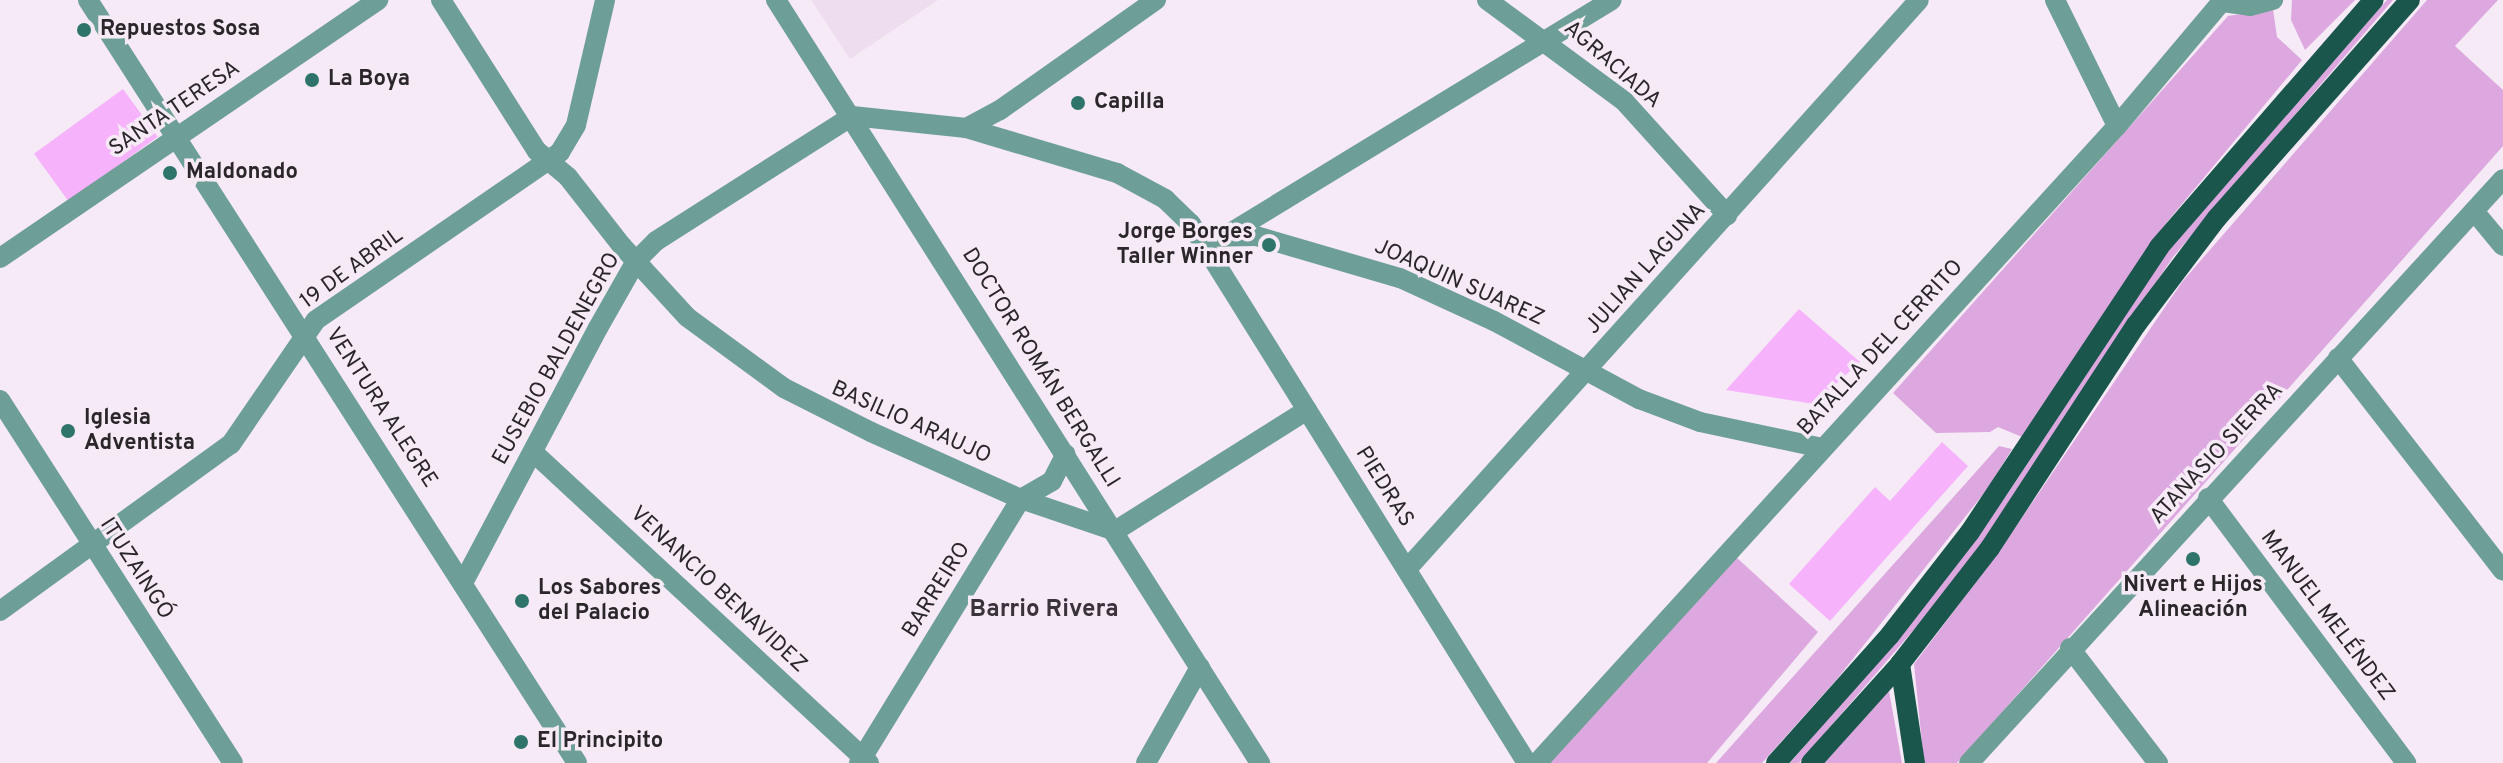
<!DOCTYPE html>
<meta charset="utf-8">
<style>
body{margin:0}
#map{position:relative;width:2503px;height:763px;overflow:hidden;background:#f5eaf6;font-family:Overpass,sans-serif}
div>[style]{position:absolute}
.built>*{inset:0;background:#ede}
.green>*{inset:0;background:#dca8df}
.building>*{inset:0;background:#f6b3fb;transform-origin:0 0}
.minor>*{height:20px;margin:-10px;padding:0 10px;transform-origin:10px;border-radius:10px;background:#6e9f96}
.major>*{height:20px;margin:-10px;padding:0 10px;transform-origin:10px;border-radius:10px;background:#1b564d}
.dots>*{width:22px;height:22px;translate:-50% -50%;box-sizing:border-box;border:4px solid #f5eaf6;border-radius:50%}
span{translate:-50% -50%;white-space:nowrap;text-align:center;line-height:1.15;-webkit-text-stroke:7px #f5eaf6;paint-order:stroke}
.poi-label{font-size:22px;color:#2a262a;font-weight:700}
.left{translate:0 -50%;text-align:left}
.right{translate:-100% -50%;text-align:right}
.street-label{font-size:22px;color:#2a262a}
.neighbourhood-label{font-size:24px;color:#3b333c;font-weight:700}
</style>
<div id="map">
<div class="built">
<i style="clip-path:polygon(811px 0,938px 0,850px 59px)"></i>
</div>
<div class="green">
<i style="clip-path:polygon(2292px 0,2355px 0,2305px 50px,2291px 20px)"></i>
<i style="clip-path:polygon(2387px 0,2393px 0,2173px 257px,1984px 540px,1929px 612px,1799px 763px,1790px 763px,1924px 606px,2008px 493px,2168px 251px)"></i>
<i style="clip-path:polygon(2427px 0,2498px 0,2455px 46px,2503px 90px,2503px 146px,1957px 763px,1924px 763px,1914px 664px,1998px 553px,2182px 282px)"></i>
<i style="clip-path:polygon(2273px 9px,2277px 37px,2302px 60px,2167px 222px,2022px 437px,1998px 427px,1990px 432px,1936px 433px,1893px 393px,2228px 16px)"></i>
<i style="clip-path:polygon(1999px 446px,2012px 449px,1988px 488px,1837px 679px,1762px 763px,1716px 763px)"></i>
<i style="clip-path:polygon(1736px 557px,1818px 632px,1707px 763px,1549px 763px)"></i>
<i style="clip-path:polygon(1889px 691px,1902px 763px,1824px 763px)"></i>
</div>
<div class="building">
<i style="left:123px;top:89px;width:59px;height:110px;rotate:54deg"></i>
<i style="clip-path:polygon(1799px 309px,1860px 362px,1814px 404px,1726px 390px)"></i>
<i style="clip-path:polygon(1942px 442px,1968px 466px,1830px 621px,1789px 584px,1875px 487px,1890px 501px)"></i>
</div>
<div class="minor">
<i style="left:88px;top:0;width:906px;rotate:57.34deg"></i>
<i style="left:441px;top:0;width:179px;rotate:57.6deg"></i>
<i style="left:537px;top:151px;width:40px;rotate:40deg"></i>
<i style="left:568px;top:177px;width:88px;rotate:52deg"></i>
<i style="left:622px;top:246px;width:96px;rotate:47.5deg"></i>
<i style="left:687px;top:317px;width:120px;rotate:36.2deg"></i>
<i style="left:784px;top:388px;width:97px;rotate:26.8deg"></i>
<i style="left:871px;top:432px;width:164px;rotate:24.1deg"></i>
<i style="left:1021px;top:499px;width:99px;rotate:18.8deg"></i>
<i style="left:1115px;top:531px;width:227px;rotate:-32.2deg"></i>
<i style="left:776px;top:0;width:904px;rotate:57.61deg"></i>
<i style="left:1487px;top:0;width:170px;rotate:36.4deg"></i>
<i style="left:1624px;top:101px;width:154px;rotate:47.9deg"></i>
<i style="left:2055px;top:0;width:140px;rotate:63.8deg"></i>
<i style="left:2223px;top:2px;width:27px;rotate:8deg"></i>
<i style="left:2250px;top:6px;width:24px;rotate:-15deg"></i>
<i style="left:966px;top:128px;width:38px;rotate:-28deg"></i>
<i style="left:1000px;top:110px;width:191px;rotate:-35.2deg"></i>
<i style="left:2474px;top:211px;width:45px;rotate:50.4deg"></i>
<i style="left:1230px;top:233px;width:447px;rotate:-31.4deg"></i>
<i style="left:1199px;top:237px;width:57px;rotate:-1deg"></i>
<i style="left:1256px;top:236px;width:150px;rotate:16.3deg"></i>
<i style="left:1400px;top:278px;width:103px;rotate:24.6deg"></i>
<i style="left:1494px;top:321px;width:165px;rotate:28.3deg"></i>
<i style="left:1639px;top:399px;width:65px;rotate:20.7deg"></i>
<i style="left:1700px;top:422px;width:125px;rotate:12deg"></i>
<i style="left:0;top:258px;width:458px;rotate:-34.3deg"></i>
<i style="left:2338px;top:358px;width:269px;rotate:52.2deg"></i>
<i style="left:0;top:400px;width:431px;rotate:57.3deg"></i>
<i style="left:533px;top:452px;width:458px;rotate:42.8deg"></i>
<i style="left:2208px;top:498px;width:331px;rotate:53.2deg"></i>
<i style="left:1407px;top:569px;width:765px;rotate:-48.02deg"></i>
<i style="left:464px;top:581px;width:286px;rotate:-62.1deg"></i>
<i style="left:598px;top:328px;width:77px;rotate:-60.4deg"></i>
<i style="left:636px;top:261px;width:28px;rotate:-45deg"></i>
<i style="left:656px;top:241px;width:232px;rotate:-32.5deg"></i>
<i style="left:852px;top:116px;width:115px;rotate:6deg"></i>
<i style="left:966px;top:128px;width:158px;rotate:16.6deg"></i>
<i style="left:1117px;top:173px;width:55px;rotate:28.4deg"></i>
<i style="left:1165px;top:199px;width:36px;rotate:44deg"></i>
<i style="left:1191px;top:224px;width:635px;rotate:58.06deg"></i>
<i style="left:0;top:611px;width:285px;rotate:-35.9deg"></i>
<i style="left:231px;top:444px;width:150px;rotate:-55.6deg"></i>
<i style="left:316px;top:320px;width:296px;rotate:-34.5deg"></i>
<i style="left:560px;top:152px;width:31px;rotate:-59deg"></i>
<i style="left:576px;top:125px;width:128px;rotate:-76.9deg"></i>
<i style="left:2070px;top:648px;width:145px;rotate:52.6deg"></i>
<i style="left:859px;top:763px;width:310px;rotate:-58.5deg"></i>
<i style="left:1021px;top:499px;width:36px;rotate:-30deg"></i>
<i style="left:1052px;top:481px;width:30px;rotate:-63deg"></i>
<i style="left:1146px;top:763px;width:110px;rotate:-60.6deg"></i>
<i style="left:1537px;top:763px;width:861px;rotate:-47.68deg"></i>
<i style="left:2117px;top:126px;width:165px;rotate:-49.9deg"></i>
<i style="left:1969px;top:763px;width:791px;rotate:-47.56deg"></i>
</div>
<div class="major">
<i style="left:1900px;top:664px;width:100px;rotate:81.4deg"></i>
<i style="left:1776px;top:763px;width:171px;rotate:-48.3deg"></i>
<i style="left:1890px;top:635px;width:130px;rotate:-52.2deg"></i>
<i style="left:1970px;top:532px;width:342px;rotate:-56.4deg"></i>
<i style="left:2159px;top:247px;width:327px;rotate:-49deg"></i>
<i style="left:1811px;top:763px;width:133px;rotate:-48deg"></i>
<i style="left:1900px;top:664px;width:147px;rotate:-52.2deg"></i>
<i style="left:1990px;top:548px;width:267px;rotate:-56.8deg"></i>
<i style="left:2136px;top:325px;width:134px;rotate:-52.9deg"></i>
<i style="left:2217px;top:218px;width:291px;rotate:-48.5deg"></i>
</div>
<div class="dots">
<i style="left:84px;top:30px;background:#2e746a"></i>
<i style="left:312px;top:80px;background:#2e746a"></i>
<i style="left:1078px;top:103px;background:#2e746a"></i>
<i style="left:170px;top:173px;background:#2e746a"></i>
<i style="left:1269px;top:245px;background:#2e746a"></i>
<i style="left:68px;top:431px;background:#2e746a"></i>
<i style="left:2193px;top:559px;background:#2e746a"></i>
<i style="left:522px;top:601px;background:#2e746a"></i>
<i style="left:521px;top:742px;background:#2e746a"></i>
</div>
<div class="poi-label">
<span class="left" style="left:100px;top:30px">Repuestos Sosa</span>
<span class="left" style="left:328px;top:80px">La Boya</span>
<span class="left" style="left:1094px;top:103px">Capilla</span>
<span class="left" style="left:186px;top:173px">Maldonado</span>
<span class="right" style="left:1253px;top:245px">Jorge Borges<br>Taller Winner</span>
<span class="left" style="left:84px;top:431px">Iglesia<br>Adventista</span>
<span style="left:2193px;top:598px">Nivert e Hijos<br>Alineación</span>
<span class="left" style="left:538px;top:601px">Los Sabores<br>del Palacio</span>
<span class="left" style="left:537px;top:742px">El Principito</span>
</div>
<div class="street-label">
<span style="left:1612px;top:65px;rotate:41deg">AGRACIADA</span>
<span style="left:175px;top:109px;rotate:-34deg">SANTA TERESA</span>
<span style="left:352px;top:269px;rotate:-36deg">19 DE ABRIL</span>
<span style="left:1646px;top:269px;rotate:-48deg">JULIAN LAGUNA</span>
<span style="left:1459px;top:283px;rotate:24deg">JOAQUIN SUAREZ</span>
<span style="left:1881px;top:348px;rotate:-47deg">BATALLA DEL CERRITO</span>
<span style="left:557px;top:359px;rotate:-61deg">EUSEBIO BALDENEGRO</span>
<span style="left:1040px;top:368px;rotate:58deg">DOCTOR ROMÁN BERGALLI</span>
<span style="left:381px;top:408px;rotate:57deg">VENTURA ALEGRE</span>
<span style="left:911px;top:423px;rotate:24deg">BASILIO ARAUJO</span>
<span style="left:2217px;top:454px;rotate:-47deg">ATANASIO SIERRA</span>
<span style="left:1384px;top:487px;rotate:58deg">PIEDRAS</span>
<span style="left:136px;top:569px;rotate:57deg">ITUZAINGÓ</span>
<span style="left:718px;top:590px;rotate:43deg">VENANCIO BENAVIDEZ</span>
<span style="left:937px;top:590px;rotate:-58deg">BARREIRO</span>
<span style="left:2327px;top:616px;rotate:53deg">MANUEL MELÉNDEZ</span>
</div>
<div class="neighbourhood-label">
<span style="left:1044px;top:611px">Barrio Rivera</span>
</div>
</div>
